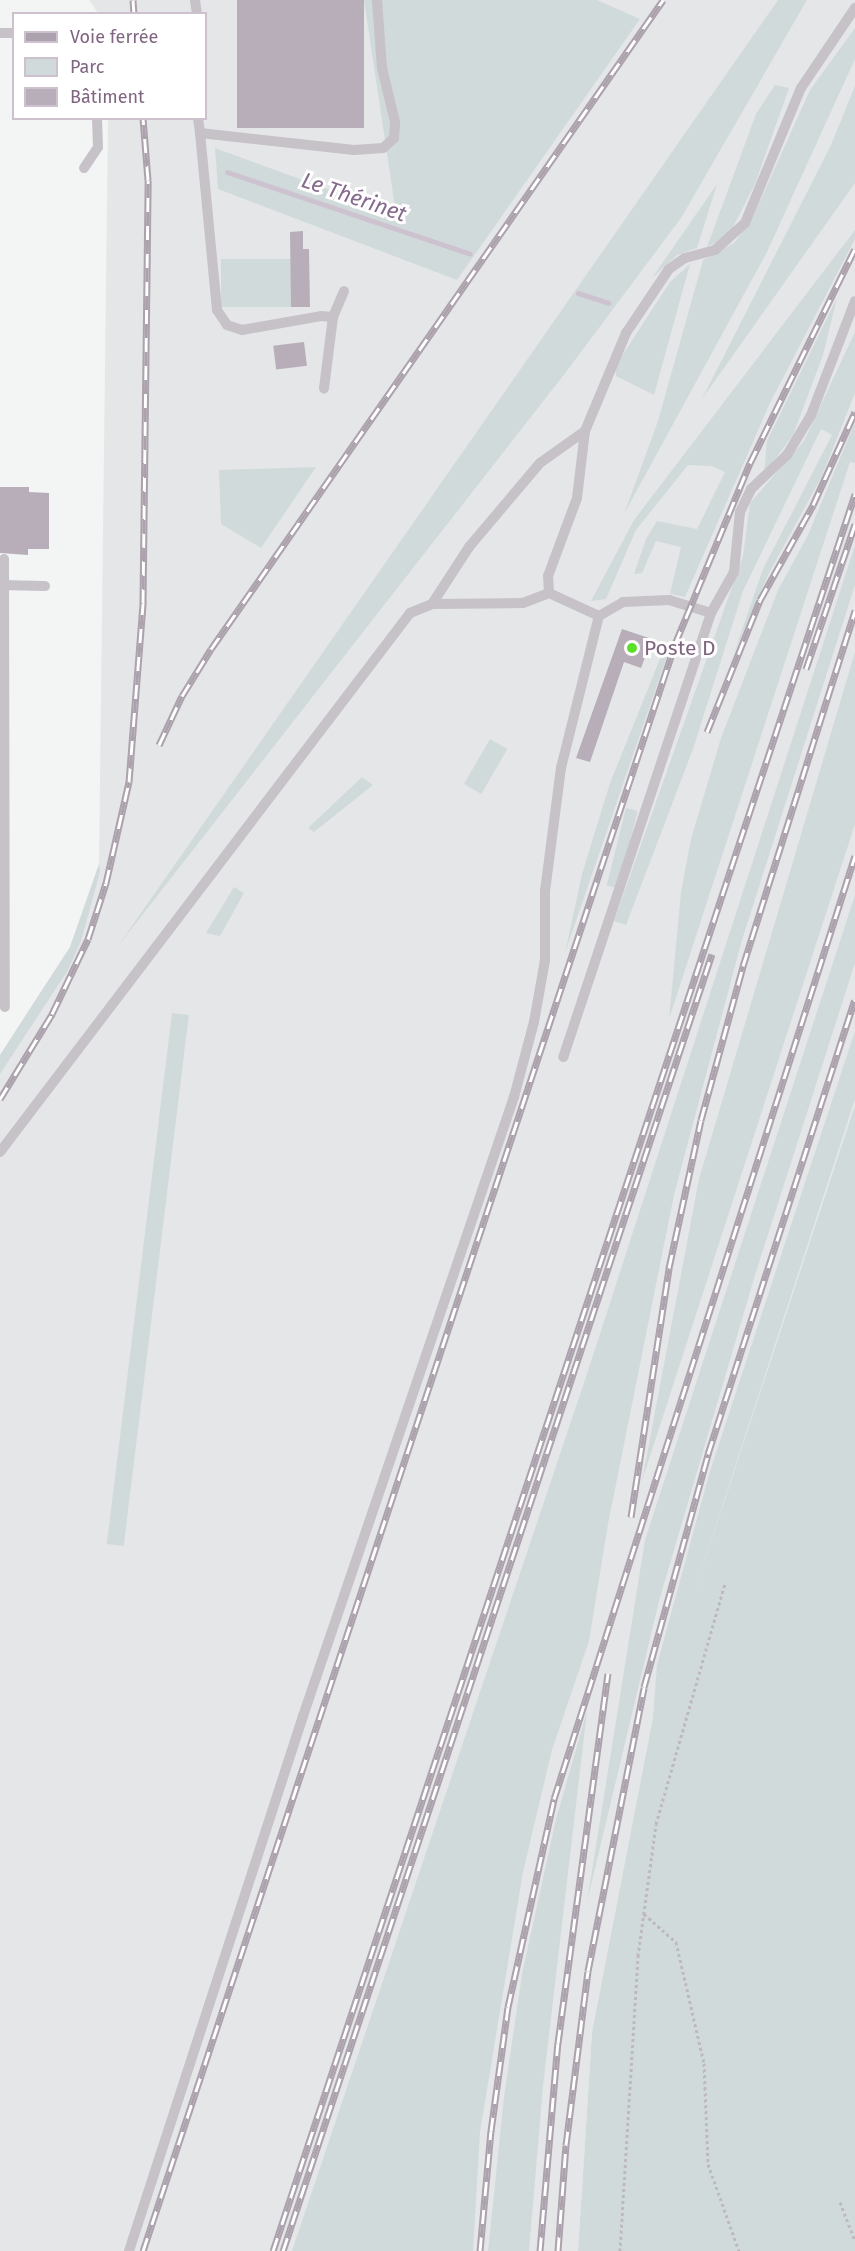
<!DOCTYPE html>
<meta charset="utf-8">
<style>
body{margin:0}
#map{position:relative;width:855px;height:2251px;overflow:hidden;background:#f2f5f4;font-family:"Fira Sans",sans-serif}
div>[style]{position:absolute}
.built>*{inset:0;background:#e5e6e7}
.green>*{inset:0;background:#d1dada;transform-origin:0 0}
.stream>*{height:5px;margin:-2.5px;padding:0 2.5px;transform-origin:2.5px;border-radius:2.5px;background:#cdc3d0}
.building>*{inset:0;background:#b8aeba;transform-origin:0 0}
.path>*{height:3px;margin-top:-1.5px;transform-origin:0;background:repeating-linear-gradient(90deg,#beb9be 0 3px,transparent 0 6px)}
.service>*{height:10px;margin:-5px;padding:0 5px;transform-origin:5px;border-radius:5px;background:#c7c1c8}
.rail>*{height:7px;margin-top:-3.5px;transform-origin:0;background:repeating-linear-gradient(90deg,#fff 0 14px,#aca2ad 0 28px);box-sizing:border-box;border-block:2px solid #aca2ad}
.dots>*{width:16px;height:16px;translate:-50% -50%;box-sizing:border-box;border:3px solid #fff;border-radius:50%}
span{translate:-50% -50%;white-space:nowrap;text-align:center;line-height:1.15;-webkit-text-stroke:6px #fff;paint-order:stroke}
.poi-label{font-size:21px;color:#806582}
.left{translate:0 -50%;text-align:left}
.water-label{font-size:22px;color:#856a8d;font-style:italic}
.legend{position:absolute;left:12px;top:12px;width:195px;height:108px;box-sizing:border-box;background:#fff;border:2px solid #ccc1cd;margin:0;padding:8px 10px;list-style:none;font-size:18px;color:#806582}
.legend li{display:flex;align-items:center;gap:12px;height:30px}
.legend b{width:30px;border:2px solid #ccc1cd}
</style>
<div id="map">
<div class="built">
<i style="clip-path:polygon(89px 0,855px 0,855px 1105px,653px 1717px,592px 2032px,578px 2251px,0 2251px,0 1055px,70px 947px,99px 864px,108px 119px,206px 118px,206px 14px,98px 13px)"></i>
</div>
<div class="green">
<i style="clip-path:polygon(364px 0,597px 0,640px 19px,457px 280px,218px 189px,215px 148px,396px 214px)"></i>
<i style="clip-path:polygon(778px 0,807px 0,681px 218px,566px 372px,118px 946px)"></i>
<i style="clip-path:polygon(855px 28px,855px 59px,767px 252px,624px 514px,658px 421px,703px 260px,734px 243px,752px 219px,810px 90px)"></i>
<i style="clip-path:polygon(775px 85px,789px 88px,755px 184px,732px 229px,725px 238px,707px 247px,756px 114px)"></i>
<i style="clip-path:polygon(855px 86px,855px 183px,702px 399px,831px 145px)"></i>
<i style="clip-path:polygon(717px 184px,697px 248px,677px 255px,652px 278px)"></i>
<i style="clip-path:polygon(855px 230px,855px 239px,770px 403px,685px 597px,670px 594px,681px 547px,656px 541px,642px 573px,634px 574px,646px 539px,657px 521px,697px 529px,725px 472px,712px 466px,688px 465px,636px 530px,606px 599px,591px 601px,634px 520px)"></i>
<i style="left:291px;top:259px;width:48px;height:70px;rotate:90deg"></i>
<i style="clip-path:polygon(690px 264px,654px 395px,616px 376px,616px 365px,670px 282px)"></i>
<i style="clip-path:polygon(837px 298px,823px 355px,793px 435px,764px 474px,767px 441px)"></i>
<i style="clip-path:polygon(855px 332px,855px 393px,821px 478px,769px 573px,734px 653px,763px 569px,832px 435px,821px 429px,743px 591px,693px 749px,626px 925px,614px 921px,743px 556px,750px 503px,804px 441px)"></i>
<i style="clip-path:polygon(855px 422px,855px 463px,850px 462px,669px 1019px,681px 892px,691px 839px,721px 738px,778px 590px,808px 535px)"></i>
<i style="clip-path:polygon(316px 467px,261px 548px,221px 524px,219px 470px)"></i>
<i style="clip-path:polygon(855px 545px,855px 585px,742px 940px,674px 1195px,608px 1524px,589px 1641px,552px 1750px,523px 1872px,480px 2132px,473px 2251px,292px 2251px,588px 1371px)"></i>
<i style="clip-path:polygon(664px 649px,668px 653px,565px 953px,582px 874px,610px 783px)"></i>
<i style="clip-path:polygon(855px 652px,855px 824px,642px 1481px,699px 1179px)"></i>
<i style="left:490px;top:739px;width:20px;height:52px;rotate:30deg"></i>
<i style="clip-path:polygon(362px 777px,373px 785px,314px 832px,308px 828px)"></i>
<i style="left:626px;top:808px;width:12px;height:80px;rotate:14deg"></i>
<i style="clip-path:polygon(99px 864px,100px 872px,81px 941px,68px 970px,0 1074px,0 1055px,70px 947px)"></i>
<i style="clip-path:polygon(234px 887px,244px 893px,220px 936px,206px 933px)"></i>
<i style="clip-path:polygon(855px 895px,855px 963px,755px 1275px,659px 1601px,587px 1902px,645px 1540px)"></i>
<i style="left:172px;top:1013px;width:17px;height:535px;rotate:7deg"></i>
<i style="clip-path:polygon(855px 1031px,855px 1099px,692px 1599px,855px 1105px,855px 2251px,578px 2251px,592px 2032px,653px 1717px,657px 1665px,710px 1471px)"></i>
<i style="clip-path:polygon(587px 1711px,543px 2086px,529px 2251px,488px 2251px,504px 2097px,522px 1974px,556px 1819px)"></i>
</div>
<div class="stream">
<i style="left:227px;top:172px;width:256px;rotate:18.6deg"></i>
<i style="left:578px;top:293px;width:32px;rotate:18deg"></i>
</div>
<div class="building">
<i style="left:237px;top:0;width:127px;height:128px"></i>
<i style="clip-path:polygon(303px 231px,303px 249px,309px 249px,310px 307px,291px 307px,290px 232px)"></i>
<i style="left:304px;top:342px;width:24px;height:31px;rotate:83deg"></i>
<i style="clip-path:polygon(0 487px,29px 487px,29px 492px,49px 493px,49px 549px,28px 549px,28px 555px,0 553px)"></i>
<i style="clip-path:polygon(622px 629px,652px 639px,641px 668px,624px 662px,590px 762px,576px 758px)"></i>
</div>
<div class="path">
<i style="left:644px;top:1914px;width:43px;rotate:41.2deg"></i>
<i style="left:676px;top:1942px;width:124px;rotate:77deg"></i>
<i style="left:704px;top:2063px;width:101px;rotate:87.7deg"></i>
<i style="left:708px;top:2164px;width:92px;rotate:70.4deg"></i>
<i style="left:840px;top:2202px;width:42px;rotate:69deg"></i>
<i style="left:620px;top:2251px;width:296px;rotate:-86.5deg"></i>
<i style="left:638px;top:1956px;width:133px;rotate:-82.2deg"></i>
<i style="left:656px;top:1824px;width:250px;rotate:-74deg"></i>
</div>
<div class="service">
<i style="left:195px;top:0;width:14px;rotate:82deg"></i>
<i style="left:0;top:33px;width:14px"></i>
<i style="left:198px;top:118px;width:15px;rotate:82deg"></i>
<i style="left:200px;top:133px;width:155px;rotate:6.3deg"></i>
<i style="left:354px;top:150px;width:29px;rotate:-4deg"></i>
<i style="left:383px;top:148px;width:15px;rotate:-42deg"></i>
<i style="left:394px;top:138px;width:16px;rotate:-86deg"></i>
<i style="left:395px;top:122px;width:56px;rotate:-103.5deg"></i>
<i style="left:382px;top:68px;width:68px;rotate:-94.2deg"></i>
<i style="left:200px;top:133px;width:178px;rotate:84.5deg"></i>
<i style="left:217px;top:310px;width:18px;rotate:56deg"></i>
<i style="left:227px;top:325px;width:16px;rotate:18deg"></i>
<i style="left:242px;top:330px;width:80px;rotate:-10deg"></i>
<i style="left:321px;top:316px;width:12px;rotate:5deg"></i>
<i style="left:333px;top:317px;width:72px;rotate:97.2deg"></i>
<i style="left:84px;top:168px;width:25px;rotate:-56deg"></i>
<i style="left:98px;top:147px;width:29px;rotate:-92deg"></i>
<i style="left:333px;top:317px;width:28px;rotate:-67deg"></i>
<i style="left:4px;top:559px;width:448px;rotate:89.9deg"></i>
<i style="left:0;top:585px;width:45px;rotate:1.3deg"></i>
<i style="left:549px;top:593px;width:17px;rotate:-93deg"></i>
<i style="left:548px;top:576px;width:83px;rotate:-69.6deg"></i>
<i style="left:577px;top:498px;width:67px;rotate:-83.2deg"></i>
<i style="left:432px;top:604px;width:68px;rotate:-57deg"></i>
<i style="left:469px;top:547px;width:110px;rotate:-49.8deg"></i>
<i style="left:540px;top:463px;width:55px;rotate:-35.4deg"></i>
<i style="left:585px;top:431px;width:106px;rotate:-67.3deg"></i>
<i style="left:626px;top:333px;width:77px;rotate:-56.1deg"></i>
<i style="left:669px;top:269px;width:19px;rotate:-35deg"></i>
<i style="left:685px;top:258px;width:31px;rotate:-15deg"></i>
<i style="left:715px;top:250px;width:40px;rotate:-42deg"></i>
<i style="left:745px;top:223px;width:146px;rotate:-67.5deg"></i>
<i style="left:801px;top:88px;width:97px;rotate:-56deg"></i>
<i style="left:711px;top:613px;width:47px;rotate:-60.7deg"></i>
<i style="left:734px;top:572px;width:60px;rotate:-84.3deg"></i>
<i style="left:740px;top:512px;width:25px;rotate:-64deg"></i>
<i style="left:751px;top:489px;width:50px;rotate:-43.4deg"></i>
<i style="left:787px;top:455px;width:47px;rotate:-59deg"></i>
<i style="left:811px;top:415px;width:122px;rotate:-68.9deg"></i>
<i style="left:0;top:1152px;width:677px;rotate:-52.74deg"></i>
<i style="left:410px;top:613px;width:24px;rotate:-22deg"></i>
<i style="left:432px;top:604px;width:91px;rotate:-0.6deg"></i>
<i style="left:523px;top:603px;width:28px;rotate:-21deg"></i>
<i style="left:549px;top:593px;width:55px;rotate:24.7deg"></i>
<i style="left:599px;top:616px;width:28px;rotate:-30deg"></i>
<i style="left:623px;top:602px;width:46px;rotate:-2.5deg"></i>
<i style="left:669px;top:600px;width:44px;rotate:17.2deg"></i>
<i style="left:711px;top:613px;width:468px;rotate:108.4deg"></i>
<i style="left:129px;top:2251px;width:563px;rotate:-71.98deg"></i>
<i style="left:303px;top:1716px;width:654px;rotate:-71.18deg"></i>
<i style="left:514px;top:1097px;width:78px;rotate:-75.1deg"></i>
<i style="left:534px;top:1022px;width:63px;rotate:-79.9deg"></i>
<i style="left:545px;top:960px;width:69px;rotate:-90deg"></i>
<i style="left:545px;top:891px;width:124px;rotate:-82.6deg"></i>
<i style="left:561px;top:768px;width:157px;rotate:-76deg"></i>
</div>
<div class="rail">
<i style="left:133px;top:0;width:14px;rotate:86deg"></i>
<i style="left:806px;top:669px;width:153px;rotate:-71.3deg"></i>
<i style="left:707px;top:732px;width:142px;rotate:-68.1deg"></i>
<i style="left:760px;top:600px;width:109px;rotate:-60.8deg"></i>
<i style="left:813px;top:505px;width:102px;rotate:-65.7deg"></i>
<i style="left:159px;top:745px;width:54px;rotate:-64.9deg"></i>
<i style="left:182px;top:696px;width:55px;rotate:-58.3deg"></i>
<i style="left:211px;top:649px;width:791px;rotate:-55.14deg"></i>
<i style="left:0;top:1099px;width:100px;rotate:-58.5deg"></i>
<i style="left:52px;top:1014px;width:83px;rotate:-64.4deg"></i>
<i style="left:88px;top:939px;width:59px;rotate:-72.2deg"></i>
<i style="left:106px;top:883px;width:104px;rotate:-77.2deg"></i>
<i style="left:129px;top:782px;width:180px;rotate:-85.5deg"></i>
<i style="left:143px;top:603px;width:423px;rotate:-89.3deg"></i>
<i style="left:148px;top:180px;width:62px;rotate:-94.6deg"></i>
<i style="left:631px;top:1517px;width:252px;rotate:-81.3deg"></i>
<i style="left:669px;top:1268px;width:151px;rotate:-77.8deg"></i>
<i style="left:701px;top:1120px;width:160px;rotate:-74.7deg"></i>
<i style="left:743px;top:966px;width:373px;rotate:-72.5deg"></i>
<i style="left:143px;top:2251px;width:1693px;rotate:-71.68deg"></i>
<i style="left:675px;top:644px;width:196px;rotate:-67.5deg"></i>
<i style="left:750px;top:463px;width:238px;rotate:-63.9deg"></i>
<i style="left:273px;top:2251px;width:1851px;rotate:-71.67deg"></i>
<i style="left:283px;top:2251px;width:1366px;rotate:-71.7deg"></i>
<i style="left:480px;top:2251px;width:121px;rotate:-84.8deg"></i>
<i style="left:491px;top:2131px;width:125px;rotate:-82.2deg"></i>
<i style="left:508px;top:2007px;width:213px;rotate:-77.5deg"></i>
<i style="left:554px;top:1799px;width:990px;rotate:-72.3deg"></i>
<i style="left:540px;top:2251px;width:209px;rotate:-85.1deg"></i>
<i style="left:558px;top:2043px;width:373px;rotate:-82.3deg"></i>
<i style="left:558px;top:2251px;width:106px;rotate:-85.7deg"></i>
<i style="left:566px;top:2145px;width:175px;rotate:-82.8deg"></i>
<i style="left:588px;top:1971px;width:289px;rotate:-78.8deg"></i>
<i style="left:644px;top:1687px;width:242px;rotate:-74.6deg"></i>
<i style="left:708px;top:1454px;width:477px;rotate:-72.1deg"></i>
</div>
<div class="dots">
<i style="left:632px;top:648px;background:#5be027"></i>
</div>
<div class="poi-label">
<span class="left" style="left:644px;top:648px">Poste D</span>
</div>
<div class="water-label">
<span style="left:354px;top:197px;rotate:19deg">Le Thérinet</span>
</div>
<ul class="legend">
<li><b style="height:8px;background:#aca2ad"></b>Voie ferrée</li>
<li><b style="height:16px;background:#d1dada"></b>Parc</li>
<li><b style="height:16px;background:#b8aeba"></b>Bâtiment</li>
</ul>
</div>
